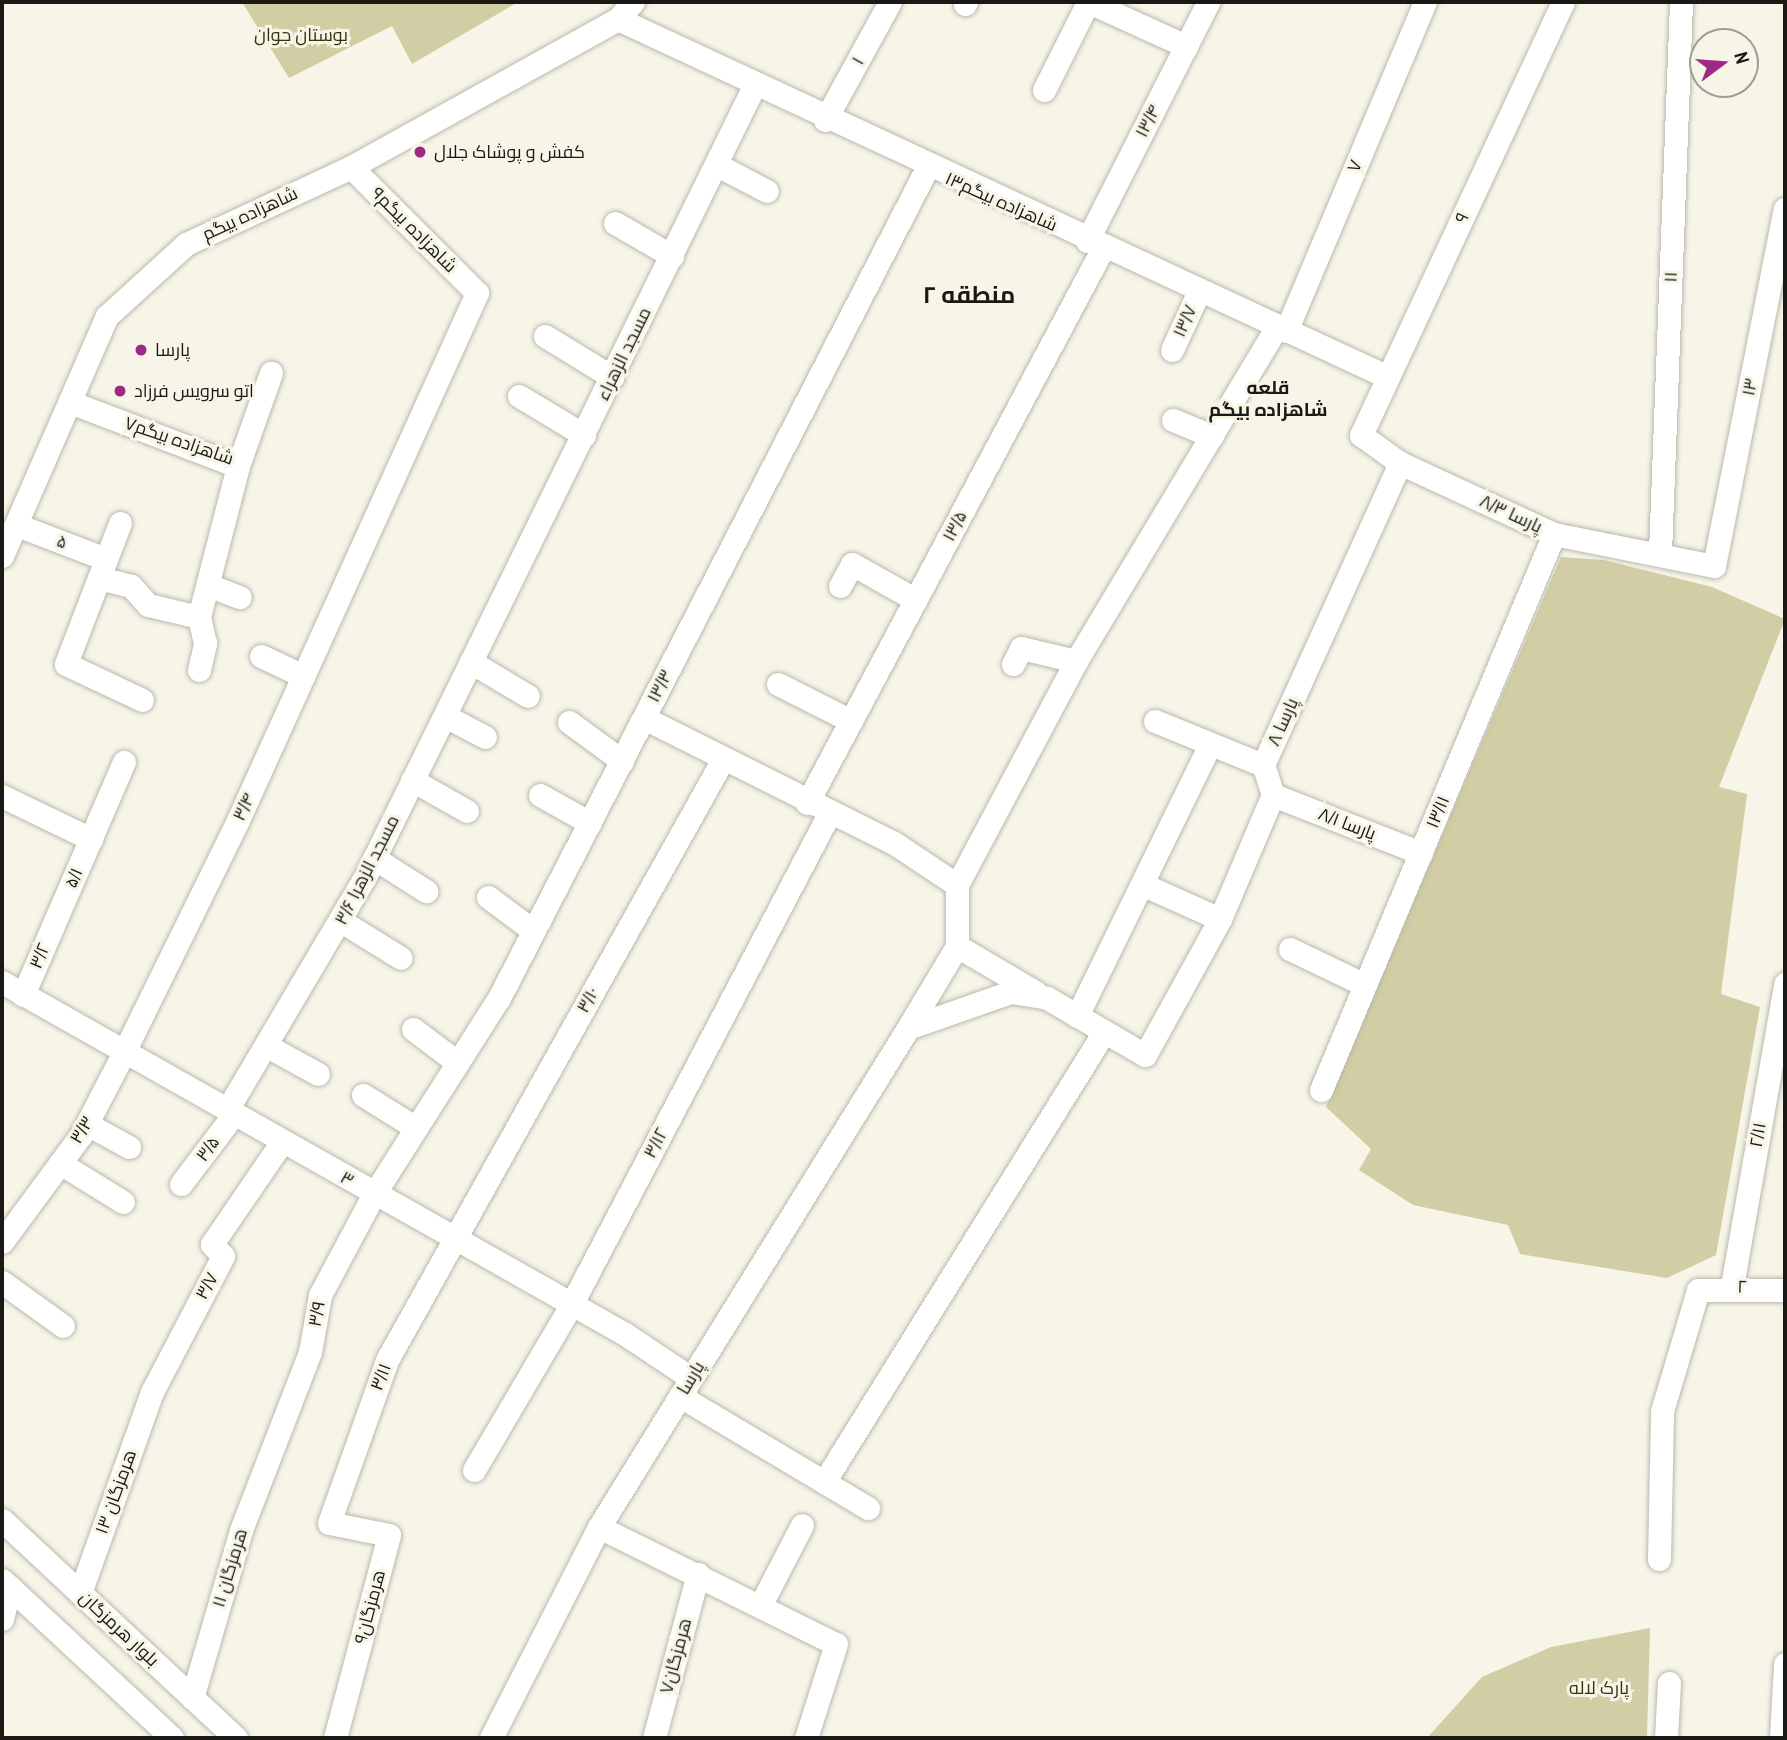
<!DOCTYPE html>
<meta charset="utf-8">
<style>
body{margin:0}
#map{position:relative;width:1787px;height:1740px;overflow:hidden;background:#f6f5e8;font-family:"Archivo Narrow",Cairo,sans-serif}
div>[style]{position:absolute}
.green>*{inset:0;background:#d1cda4}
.roads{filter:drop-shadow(0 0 2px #bab9ac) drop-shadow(0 0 2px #bab9ac)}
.minor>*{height:23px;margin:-11.5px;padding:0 11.5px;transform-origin:11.5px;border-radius:11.5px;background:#fff}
.dots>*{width:19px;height:19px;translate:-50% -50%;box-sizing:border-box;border:4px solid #f6f5e8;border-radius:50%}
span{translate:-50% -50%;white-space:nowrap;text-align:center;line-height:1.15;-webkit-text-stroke:6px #f6f5e8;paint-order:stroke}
.park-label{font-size:18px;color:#36320b}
.street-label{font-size:18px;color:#1a1915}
.poi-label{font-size:18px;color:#1a1915}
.left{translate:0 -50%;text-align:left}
.neighbourhood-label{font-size:19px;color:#1a1915;font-weight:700}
.district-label{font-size:24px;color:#1a1915;font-weight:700}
.frame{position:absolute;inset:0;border:4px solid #1a1915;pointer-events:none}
.north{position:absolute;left:1689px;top:28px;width:70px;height:70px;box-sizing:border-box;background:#f6f5e8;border:2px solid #9e9d94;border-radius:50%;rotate:74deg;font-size:19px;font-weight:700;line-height:28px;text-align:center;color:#1a1915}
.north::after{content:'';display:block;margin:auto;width:24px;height:32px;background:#9e2a86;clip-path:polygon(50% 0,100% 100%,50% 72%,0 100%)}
</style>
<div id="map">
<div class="green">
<i style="clip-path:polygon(242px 2px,518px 2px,412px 64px,392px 26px,289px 78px)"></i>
<i style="clip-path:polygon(1561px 557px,1604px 560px,1712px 587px,1785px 619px,1719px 787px,1747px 794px,1721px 994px,1760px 1007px,1716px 1255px,1667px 1278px,1520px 1254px,1508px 1225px,1413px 1205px,1359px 1170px,1371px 1149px,1326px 1107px)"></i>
<i style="clip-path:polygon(1650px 1628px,1647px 1738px,1427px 1738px,1482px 1677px,1551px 1647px)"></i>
</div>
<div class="roads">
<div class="minor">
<i style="left:1089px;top:2px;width:107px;rotate:24.4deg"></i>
<i style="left:1563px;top:2px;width:478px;rotate:115deg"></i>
<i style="left:1361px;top:435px;width:48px;rotate:35.7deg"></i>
<i style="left:1400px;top:463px;width:170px;rotate:24.8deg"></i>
<i style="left:1554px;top:534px;width:163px;rotate:11.3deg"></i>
<i style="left:1714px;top:566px;width:364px;rotate:-78.8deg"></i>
<i style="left:965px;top:4px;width:2px;rotate:-63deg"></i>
<i style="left:618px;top:19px;width:849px;rotate:24.94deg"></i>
<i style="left:1044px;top:90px;width:98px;rotate:-63.4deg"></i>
<i style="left:825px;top:120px;width:135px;rotate:-61.2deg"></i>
<i style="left:717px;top:165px;width:56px;rotate:27.5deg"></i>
<i style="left:615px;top:223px;width:66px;rotate:30.1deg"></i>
<i style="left:1087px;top:241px;width:268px;rotate:-63.1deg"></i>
<i style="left:1286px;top:331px;width:357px;rotate:-67.1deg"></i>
<i style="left:545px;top:336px;width:79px;rotate:31.5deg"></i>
<i style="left:1172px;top:350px;width:65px;rotate:-65.4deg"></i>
<i style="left:519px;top:396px;width:76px;rotate:31deg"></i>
<i style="left:70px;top:402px;width:180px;rotate:20.9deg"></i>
<i style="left:238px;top:466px;width:99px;rotate:-70.5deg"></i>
<i style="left:1173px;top:420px;width:42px;rotate:22.3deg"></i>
<i style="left:120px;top:523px;width:151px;rotate:111deg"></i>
<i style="left:66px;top:664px;width:84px;rotate:25.3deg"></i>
<i style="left:17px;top:525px;width:95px;rotate:20.9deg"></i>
<i style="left:1660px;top:552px;width:550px;rotate:-87.81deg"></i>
<i style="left:2px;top:556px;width:262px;rotate:-66.4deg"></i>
<i style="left:107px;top:316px;width:107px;rotate:-42.3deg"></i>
<i style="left:186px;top:244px;width:182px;rotate:-25deg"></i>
<i style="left:351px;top:167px;width:305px;rotate:-29deg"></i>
<i style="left:618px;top:19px;width:23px;rotate:-49deg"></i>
<i style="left:99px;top:578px;width:33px;rotate:14deg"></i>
<i style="left:131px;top:586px;width:25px;rotate:48deg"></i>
<i style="left:148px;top:605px;width:52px;rotate:13.2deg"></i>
<i style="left:199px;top:617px;width:156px;rotate:-75.5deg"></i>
<i style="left:208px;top:585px;width:34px;rotate:21deg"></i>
<i style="left:840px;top:586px;width:25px;rotate:-61deg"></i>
<i style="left:852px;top:564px;width:73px;rotate:29.4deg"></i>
<i style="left:261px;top:656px;width:47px;rotate:25.5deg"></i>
<i style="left:471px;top:662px;width:66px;rotate:30.8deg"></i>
<i style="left:1013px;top:664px;width:18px;rotate:-63deg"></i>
<i style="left:1021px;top:648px;width:57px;rotate:13.3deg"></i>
<i style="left:199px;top:670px;width:28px;rotate:-77deg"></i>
<i style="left:205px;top:643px;width:27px;rotate:-103deg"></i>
<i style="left:778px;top:684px;width:82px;rotate:26.9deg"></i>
<i style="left:445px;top:716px;width:45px;rotate:27.7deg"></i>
<i style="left:644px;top:718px;width:280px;rotate:26.6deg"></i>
<i style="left:894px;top:843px;width:76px;rotate:33.7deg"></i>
<i style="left:1155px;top:721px;width:117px;rotate:22.2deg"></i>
<i style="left:569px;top:722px;width:66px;rotate:36.3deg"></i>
<i style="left:412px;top:780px;width:63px;rotate:29.4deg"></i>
<i style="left:540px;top:795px;width:57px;rotate:29.2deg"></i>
<i style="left:1273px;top:795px;width:159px;rotate:21.4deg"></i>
<i style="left:2px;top:796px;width:99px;rotate:25.8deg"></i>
<i style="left:807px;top:803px;width:629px;rotate:-61.93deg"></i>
<i style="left:374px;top:858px;width:62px;rotate:32.4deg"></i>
<i style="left:1144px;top:885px;width:83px;rotate:24.1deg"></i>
<i style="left:488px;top:897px;width:57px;rotate:36.5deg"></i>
<i style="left:341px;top:921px;width:70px;rotate:31.7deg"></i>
<i style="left:957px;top:946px;width:91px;rotate:30.5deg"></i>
<i style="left:1290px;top:949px;width:83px;rotate:25.6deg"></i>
<i style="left:2px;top:982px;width:716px;rotate:29.47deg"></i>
<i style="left:625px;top:1334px;width:79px;rotate:33.7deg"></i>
<i style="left:23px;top:995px;width:254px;rotate:-66.6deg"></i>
<i style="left:1077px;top:1016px;width:302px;rotate:-63.9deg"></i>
<i style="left:908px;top:1028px;width:96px;rotate:-59.1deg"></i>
<i style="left:957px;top:946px;width:61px;rotate:-90deg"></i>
<i style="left:957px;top:885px;width:254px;rotate:-62deg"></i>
<i style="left:1076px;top:661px;width:390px;rotate:-59deg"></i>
<i style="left:413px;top:1029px;width:56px;rotate:37.1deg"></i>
<i style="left:267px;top:1046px;width:58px;rotate:28.8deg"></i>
<i style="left:1321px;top:1090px;width:603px;rotate:-67.26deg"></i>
<i style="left:363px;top:1095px;width:62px;rotate:31.9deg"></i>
<i style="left:227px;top:1110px;width:271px;rotate:-59.4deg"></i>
<i style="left:365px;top:877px;width:881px;rotate:-63.81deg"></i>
<i style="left:87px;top:1124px;width:48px;rotate:28.7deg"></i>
<i style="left:60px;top:1163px;width:74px;rotate:31.8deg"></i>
<i style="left:181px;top:1184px;width:88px;rotate:-52.9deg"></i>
<i style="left:2px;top:1242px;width:133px;rotate:-53.6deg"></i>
<i style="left:81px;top:1135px;width:93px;rotate:-62.6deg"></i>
<i style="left:124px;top:1052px;width:258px;rotate:-63.8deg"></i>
<i style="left:238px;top:820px;width:579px;rotate:-65.61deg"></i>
<i style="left:477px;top:293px;width:178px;rotate:-135deg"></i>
<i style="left:2px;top:1282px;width:75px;rotate:35.8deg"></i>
<i style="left:1732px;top:1286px;width:307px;rotate:-80deg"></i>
<i style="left:680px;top:1396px;width:219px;rotate:30.8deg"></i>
<i style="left:474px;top:1470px;width:191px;rotate:-59.5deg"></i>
<i style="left:571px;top:1305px;width:557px;rotate:-62.28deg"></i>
<i style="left:824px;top:1482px;width:530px;rotate:-58.11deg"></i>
<i style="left:2px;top:1520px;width:320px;rotate:43deg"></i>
<i style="left:599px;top:1527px;width:264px;rotate:26.3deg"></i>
<i style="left:836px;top:1644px;width:99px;rotate:107.7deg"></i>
<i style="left:1659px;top:1559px;width:148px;rotate:-88.8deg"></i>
<i style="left:1662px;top:1411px;width:126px;rotate:-73.4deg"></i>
<i style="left:1698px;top:1290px;width:87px"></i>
<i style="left:2px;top:1580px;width:232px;rotate:42.9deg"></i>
<i style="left:80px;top:1593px;width:214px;rotate:-70.3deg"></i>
<i style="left:152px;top:1392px;width:153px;rotate:-62.4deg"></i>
<i style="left:223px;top:1256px;width:16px;rotate:-133deg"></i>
<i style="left:212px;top:1244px;width:112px;rotate:-55.6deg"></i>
<i style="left:760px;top:1606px;width:91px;rotate:-62.6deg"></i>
<i style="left:2px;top:1619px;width:33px;rotate:-76deg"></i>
<i style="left:192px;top:1698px;width:175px;rotate:-73.7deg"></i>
<i style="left:241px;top:1530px;width:191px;rotate:-68.8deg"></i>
<i style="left:310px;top:1352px;width:58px;rotate:-80deg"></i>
<i style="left:320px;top:1295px;width:115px;rotate:-61.9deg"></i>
<i style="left:374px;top:1194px;width:232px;rotate:-57.5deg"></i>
<i style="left:499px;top:998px;width:934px;rotate:-62.72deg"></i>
<i style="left:335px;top:1738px;width:210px;rotate:-75.1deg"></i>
<i style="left:389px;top:1535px;width:61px;rotate:-168.7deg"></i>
<i style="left:329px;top:1523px;width:173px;rotate:-70.4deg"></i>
<i style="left:387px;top:1360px;width:686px;rotate:-60.78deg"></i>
<i style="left:491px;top:1738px;width:237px;rotate:-62.9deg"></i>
<i style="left:599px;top:1527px;width:587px;rotate:-58.23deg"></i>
<i style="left:908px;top:1028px;width:109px;rotate:-19.3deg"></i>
<i style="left:1011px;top:992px;width:36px;rotate:9deg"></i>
<i style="left:1047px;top:998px;width:113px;rotate:30.2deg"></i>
<i style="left:1145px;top:1055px;width:155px;rotate:-61.1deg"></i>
<i style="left:1220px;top:919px;width:135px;rotate:-66.9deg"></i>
<i style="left:1273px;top:795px;width:32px;rotate:-108deg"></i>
<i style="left:1263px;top:765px;width:332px;rotate:-65.6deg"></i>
<i style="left:654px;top:1738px;width:170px;rotate:-75deg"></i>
<i style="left:1666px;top:1738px;width:55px;rotate:-86.9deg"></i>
<i style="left:1781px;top:1738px;width:74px;rotate:-86.9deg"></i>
</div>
</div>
<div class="dots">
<i style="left:420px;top:152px;background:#9e2a86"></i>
<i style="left:141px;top:350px;background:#9e2a86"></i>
<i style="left:120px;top:391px;background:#9e2a86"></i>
</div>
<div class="park-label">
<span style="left:301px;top:35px">بوستان جوان</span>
<span style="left:1599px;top:1688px">پارک لاله</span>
</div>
<div class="street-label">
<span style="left:858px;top:61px;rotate:-61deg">۱</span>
<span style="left:1148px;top:121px;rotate:-63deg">۱۳/۴</span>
<span style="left:1355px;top:166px;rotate:-67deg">۷</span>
<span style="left:1001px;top:202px;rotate:24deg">شاهزاده بیگم۱۳</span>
<span style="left:250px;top:214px;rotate:-25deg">شاهزاده بیگم</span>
<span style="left:1462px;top:218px;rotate:-65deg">۹</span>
<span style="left:414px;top:230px;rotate:45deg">شاهزاده بیگم۹</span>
<span style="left:1671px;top:277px;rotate:-88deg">۱۱</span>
<span style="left:1185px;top:321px;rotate:-66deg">۱۳/۷</span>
<span style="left:624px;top:354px;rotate:-64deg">مسجد الزهراء</span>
<span style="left:1750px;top:387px;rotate:-79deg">۱۳</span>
<span style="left:179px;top:441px;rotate:19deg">شاهزاده بیگم۷</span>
<span style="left:1511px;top:514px;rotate:25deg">۸/۳ پارسا</span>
<span style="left:955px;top:526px;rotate:-62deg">۱۳/۵</span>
<span style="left:62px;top:542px;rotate:21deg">۵</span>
<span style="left:660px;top:686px;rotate:-63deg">۱۳/۳</span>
<span style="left:1283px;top:722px;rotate:-66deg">۸ پارسا</span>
<span style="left:244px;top:807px;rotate:-65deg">۳/۴</span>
<span style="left:1438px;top:812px;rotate:-67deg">۱۳/۱۱</span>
<span style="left:1347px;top:824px;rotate:21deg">۸/۱ پارسا</span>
<span style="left:367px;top:870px;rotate:-63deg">مسجد الزهرا ۳/۶</span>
<span style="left:74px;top:878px;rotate:-66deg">۵/۱</span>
<span style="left:40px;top:956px;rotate:-67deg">۳/۲</span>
<span style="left:588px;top:1000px;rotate:-61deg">۳/۱۰</span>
<span style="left:82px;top:1130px;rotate:-59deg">۳/۳</span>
<span style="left:1758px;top:1135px;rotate:-80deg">۲/۱۱</span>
<span style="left:656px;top:1143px;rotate:-62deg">۳/۱۲</span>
<span style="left:208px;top:1149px;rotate:-53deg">۳/۵</span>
<span style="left:347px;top:1179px;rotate:30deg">۳</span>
<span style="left:207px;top:1286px;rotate:-62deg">۳/۷</span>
<span style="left:1742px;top:1287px;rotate:2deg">۲</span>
<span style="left:317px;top:1314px;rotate:-80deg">۳/۹</span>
<span style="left:381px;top:1377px;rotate:-69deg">۳/۱۱</span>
<span style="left:691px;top:1378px;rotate:-59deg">پارسا</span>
<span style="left:116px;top:1492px;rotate:-70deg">هرمزگان ۱۳</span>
<span style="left:230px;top:1568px;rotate:-73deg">هرمزگان ۱۱</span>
<span style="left:370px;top:1607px;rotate:-75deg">هرمزگان۹</span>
<span style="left:119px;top:1629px;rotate:43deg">بلوار هرمزگان</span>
<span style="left:676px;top:1656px;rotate:-75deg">هرمزگان۷</span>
</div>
<div class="poi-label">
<span class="left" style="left:434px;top:152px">کفش و پوشاک جلال</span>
<span class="left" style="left:155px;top:350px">پارسا</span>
<span class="left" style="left:134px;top:391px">اتو سرویس فرزاد</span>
</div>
<div class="neighbourhood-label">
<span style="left:1268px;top:399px">قلعه<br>شاهزاده بیگم</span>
</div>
<div class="district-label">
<span style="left:969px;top:295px">منطقه ۲</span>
</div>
<div class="frame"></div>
<div class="north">N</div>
</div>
